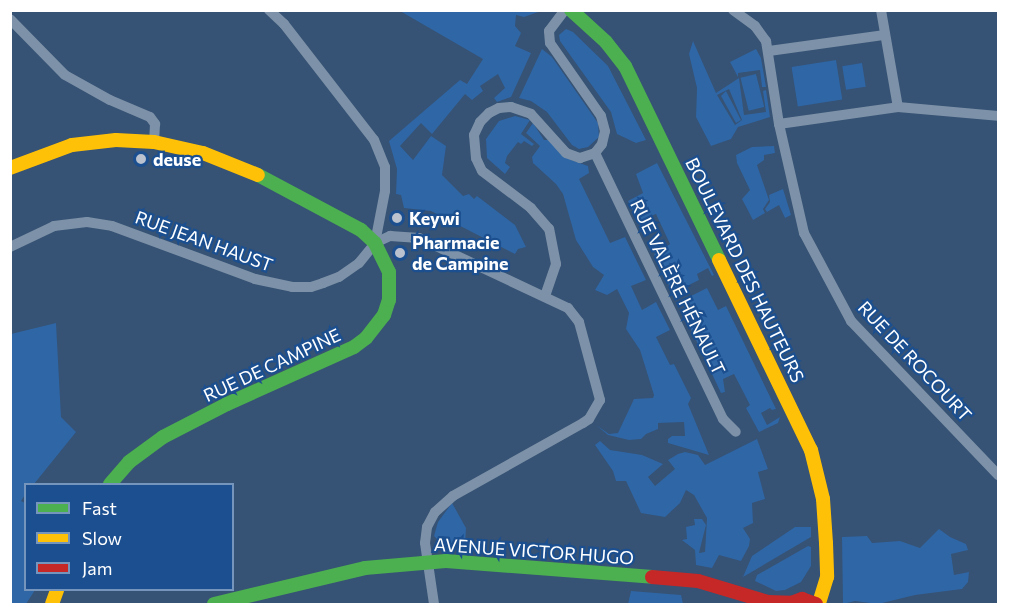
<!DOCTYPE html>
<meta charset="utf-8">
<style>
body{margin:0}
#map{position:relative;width:1009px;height:615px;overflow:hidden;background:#365274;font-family:Commissioner,sans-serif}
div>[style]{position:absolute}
.green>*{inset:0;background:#2f66a5;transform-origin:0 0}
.street>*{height:10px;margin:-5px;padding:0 5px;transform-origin:5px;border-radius:5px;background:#7d92a8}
.fast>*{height:14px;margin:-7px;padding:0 7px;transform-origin:7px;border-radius:7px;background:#4caf50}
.slow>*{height:14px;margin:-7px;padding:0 7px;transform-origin:7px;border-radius:7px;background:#ffc107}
.jam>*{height:14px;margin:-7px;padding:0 7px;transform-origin:7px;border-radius:7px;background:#c62828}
.dots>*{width:16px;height:16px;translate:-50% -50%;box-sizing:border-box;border:3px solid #1b4f8f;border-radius:50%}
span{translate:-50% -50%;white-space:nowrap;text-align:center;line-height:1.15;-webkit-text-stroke:4.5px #1b4f8f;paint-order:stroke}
.poi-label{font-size:18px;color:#fff;font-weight:700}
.left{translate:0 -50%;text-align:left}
.street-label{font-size:18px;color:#fff}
.frame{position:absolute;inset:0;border:12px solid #fff;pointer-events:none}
.legend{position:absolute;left:24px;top:483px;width:210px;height:108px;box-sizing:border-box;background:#1b4f8f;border:2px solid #7695bc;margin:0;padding:8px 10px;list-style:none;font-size:18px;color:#fff}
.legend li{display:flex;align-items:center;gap:12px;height:30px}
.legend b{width:30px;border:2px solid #7695bc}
</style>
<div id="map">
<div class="green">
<i style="clip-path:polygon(400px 11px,541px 11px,524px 17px,516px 15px,515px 26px,521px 33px,515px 46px,531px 53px,511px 97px,497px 102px,494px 98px,505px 88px,498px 74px,480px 86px,483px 91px,472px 100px,465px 94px,432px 134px,421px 123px,400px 146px,413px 160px,431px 136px,446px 146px,442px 175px,463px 196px,469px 194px,474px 199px,477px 196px,515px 225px,526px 247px,518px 249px,515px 254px,431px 211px,404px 208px,401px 195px,396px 194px,397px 169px,389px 141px,460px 80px,467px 84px,483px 59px)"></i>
<i style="clip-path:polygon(566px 29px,573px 32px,608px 66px,646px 140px,636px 143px,617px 134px,611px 112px,560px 41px,559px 35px)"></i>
<i style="clip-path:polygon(evenodd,693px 41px,716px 93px,739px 78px,744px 115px,766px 112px,763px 91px,766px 90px,770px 117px,738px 127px,731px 139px,711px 146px,696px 117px,697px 88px,689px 54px,693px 41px,729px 89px,742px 120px,735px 125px,717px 95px,729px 89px)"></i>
<i style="clip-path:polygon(542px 49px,552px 57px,598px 123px,599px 137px,588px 147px,579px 149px,572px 145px,547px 112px,531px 101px,519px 98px)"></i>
<i style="clip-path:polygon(756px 49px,761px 58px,766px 87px,762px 87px,760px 70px,738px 73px,738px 77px,730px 62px)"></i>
<i style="left:836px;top:60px;width:40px;height:45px;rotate:81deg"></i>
<i style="left:862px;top:63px;width:24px;height:20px;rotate:81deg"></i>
<i style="left:756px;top:74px;width:34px;height:16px;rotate:76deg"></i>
<i style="clip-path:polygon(726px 91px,741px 120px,736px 123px,721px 96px)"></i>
<i style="clip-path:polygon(515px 116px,530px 120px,521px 134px,534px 144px,532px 146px,524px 141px,521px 144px,518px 142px,507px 156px,505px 163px,510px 167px,505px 174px,487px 158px,486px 139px,499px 121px)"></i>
<i style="clip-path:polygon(533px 123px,544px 140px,548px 140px,571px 160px,588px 166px,589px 173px,579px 179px,610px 243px,625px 237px,646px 280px,631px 286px,642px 310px,656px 302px,670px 330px,656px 337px,670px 365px,674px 364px,691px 398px,688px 404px,709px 455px,668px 443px,668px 439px,672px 436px,685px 436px,684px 422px,658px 423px,658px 429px,646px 434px,641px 439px,629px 440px,608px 435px,596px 425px,609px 434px,618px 433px,634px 399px,653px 398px,654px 395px,640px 350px,626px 329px,629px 313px,617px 289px,607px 295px,595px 290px,604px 275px,593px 267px,576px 240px,563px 194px,556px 184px,533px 163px,532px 157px,540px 146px,526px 133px)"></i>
<i style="clip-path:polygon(774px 146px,775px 153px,764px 155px,764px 160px,757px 165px,769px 200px,763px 209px,765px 213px,753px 220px,742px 199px,750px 190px,737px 163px,736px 155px,752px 147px)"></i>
<i style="clip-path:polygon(657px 163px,714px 275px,712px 276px,708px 268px,697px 274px,699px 280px,679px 290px,680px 293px,674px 296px,654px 254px,670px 244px,656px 214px,646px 218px,649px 224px,641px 227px,628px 201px,643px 193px,636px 174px)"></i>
<i style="clip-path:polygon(783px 189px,791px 215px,785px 218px,779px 205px,767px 212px,765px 209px,770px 202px,769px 195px)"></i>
<i style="clip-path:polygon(707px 288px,718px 310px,726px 306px,776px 409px,772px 410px,770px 408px,761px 413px,767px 425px,780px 417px,778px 423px,759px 432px,746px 408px,750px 405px,734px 374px,723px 379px,725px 392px,721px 393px,687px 321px,696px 316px,687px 298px)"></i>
<i style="clip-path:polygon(56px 323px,61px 417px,76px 432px,34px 484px,26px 484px,25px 495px,21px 501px,25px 503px,26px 590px,35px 590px,26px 604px,11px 604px,11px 334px)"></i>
<i style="clip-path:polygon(757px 439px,768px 469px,758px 472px,765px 499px,752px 503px,753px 523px,743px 528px,750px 539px,749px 546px,741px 561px,719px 555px,712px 568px,696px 565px,695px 550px,682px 540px,687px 539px,686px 527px,695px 525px,694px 519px,702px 519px,706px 525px,699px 553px,705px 552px,707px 518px,694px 495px,686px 490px,680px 503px,665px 517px,641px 513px,626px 481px,616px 481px,613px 471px,595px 445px,600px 441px,610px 450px,642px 455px,663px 464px,648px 477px,655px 486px,675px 469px,668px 460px,678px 454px,685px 452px,698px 455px,705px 465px)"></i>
<i style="clip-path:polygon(452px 503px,466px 528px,465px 546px,443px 545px,434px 536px,438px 522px)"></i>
<i style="clip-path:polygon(795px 527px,811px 527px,811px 537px,743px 577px,752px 556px)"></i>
<i style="clip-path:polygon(939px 529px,950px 537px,966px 544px,968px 550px,951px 554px,954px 575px,969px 572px,968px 582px,962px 589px,915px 595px,878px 604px,855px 601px,843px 604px,842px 537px,867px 536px,872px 543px,900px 541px,920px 548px)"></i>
<i style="clip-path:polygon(808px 546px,811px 547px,811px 566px,801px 582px,785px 590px,776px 591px,755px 581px,757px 575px)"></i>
<i style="clip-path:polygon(631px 591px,681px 595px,683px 604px,628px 604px)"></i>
</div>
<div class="street">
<i style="left:733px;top:10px;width:27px;rotate:36deg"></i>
<i style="left:755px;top:26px;width:19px;rotate:54deg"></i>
<i style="left:766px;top:41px;width:84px;rotate:81.1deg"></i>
<i style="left:779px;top:124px;width:120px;rotate:-8.1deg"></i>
<i style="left:898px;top:107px;width:100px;rotate:5.1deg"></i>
<i style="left:881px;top:10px;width:98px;rotate:80.1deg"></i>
<i style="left:10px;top:19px;width:78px;rotate:45.5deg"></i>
<i style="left:65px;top:75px;width:51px;rotate:29.1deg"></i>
<i style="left:110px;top:100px;width:43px;rotate:23deg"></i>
<i style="left:150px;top:117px;width:9px;rotate:54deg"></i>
<i style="left:155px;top:124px;width:18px;rotate:93deg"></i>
<i style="left:769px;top:51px;width:117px;rotate:-7.9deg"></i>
<i style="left:779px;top:124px;width:112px;rotate:77.1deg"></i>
<i style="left:804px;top:233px;width:100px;rotate:61.9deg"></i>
<i style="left:851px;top:321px;width:213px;rotate:46.3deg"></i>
<i style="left:595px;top:153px;width:295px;rotate:64.3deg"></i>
<i style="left:723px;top:419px;width:18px;rotate:45deg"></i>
<i style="left:375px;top:243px;width:17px;rotate:-25deg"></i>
<i style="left:390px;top:236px;width:29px;rotate:4deg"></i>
<i style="left:419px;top:238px;width:165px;rotate:25.2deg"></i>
<i style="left:568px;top:308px;width:18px;rotate:52deg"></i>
<i style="left:579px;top:322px;width:81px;rotate:74.9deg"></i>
<i style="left:600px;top:400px;width:22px;rotate:120deg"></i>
<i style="left:589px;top:419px;width:7px;rotate:146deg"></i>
<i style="left:583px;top:423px;width:149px;rotate:150.7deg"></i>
<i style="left:453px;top:496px;width:24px;rotate:138deg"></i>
<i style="left:435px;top:512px;width:17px;rotate:118deg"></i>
<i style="left:427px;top:527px;width:16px;rotate:97deg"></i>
<i style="left:425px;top:543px;width:62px;rotate:81.6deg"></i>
<i style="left:10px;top:247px;width:49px;rotate:-25.5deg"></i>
<i style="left:54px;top:226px;width:33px;rotate:-7deg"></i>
<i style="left:87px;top:222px;width:25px;rotate:9deg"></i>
<i style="left:112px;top:226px;width:153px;rotate:20.3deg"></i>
<i style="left:255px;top:279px;width:38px;rotate:12deg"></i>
<i style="left:292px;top:287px;width:19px"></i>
<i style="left:311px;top:287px;width:13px;rotate:-18deg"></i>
<i style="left:323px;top:283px;width:17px;rotate:-21deg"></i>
<i style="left:339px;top:277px;width:24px;rotate:-35deg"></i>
<i style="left:359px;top:263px;width:26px;rotate:-51deg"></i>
<i style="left:375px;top:243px;width:53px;rotate:-79.1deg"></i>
<i style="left:385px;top:191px;width:24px;rotate:-90deg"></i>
<i style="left:385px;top:167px;width:29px;rotate:-112deg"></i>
<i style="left:374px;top:140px;width:147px;rotate:-127.8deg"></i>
<i style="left:284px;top:24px;width:21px;rotate:-137deg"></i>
<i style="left:545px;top:296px;width:34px;rotate:-71deg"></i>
<i style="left:556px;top:264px;width:36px;rotate:-101deg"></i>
<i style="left:549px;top:229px;width:28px;rotate:-131deg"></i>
<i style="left:531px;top:208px;width:61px;rotate:-142.9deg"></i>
<i style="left:482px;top:171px;width:14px;rotate:-115deg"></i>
<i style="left:476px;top:158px;width:23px;rotate:-95deg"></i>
<i style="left:474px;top:135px;width:14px;rotate:-65deg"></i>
<i style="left:480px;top:122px;width:13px;rotate:-45deg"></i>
<i style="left:489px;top:113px;width:11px;rotate:-27deg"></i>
<i style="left:499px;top:108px;width:12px;rotate:-5deg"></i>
<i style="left:511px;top:107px;width:21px;rotate:19deg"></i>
<i style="left:531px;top:114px;width:52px;rotate:48.1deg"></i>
<i style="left:566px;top:153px;width:15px;rotate:20deg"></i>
<i style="left:580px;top:158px;width:16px;rotate:-18deg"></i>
<i style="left:595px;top:153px;width:11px;rotate:-52deg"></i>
<i style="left:602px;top:144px;width:13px;rotate:-77deg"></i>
<i style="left:605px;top:131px;width:16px;rotate:-105deg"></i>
<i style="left:601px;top:116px;width:89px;rotate:-124.9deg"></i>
<i style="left:550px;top:43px;width:12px;rotate:-95deg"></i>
<i style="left:549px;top:31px;width:26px;rotate:-53deg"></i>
</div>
<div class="fast">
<i style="left:571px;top:10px;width:47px;rotate:42.4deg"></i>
<i style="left:606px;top:42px;width:31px;rotate:52deg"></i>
<i style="left:625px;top:66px;width:216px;rotate:64.1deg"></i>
<i style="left:110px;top:484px;width:29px;rotate:-49deg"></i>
<i style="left:129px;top:462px;width:42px;rotate:-36.3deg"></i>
<i style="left:163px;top:437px;width:72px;rotate:-27.3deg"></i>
<i style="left:227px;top:404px;width:139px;rotate:-24.2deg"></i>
<i style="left:354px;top:347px;width:15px;rotate:-37deg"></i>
<i style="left:366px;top:338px;width:29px;rotate:-52deg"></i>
<i style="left:384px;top:315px;width:16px;rotate:-72deg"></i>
<i style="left:389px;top:300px;width:28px;rotate:-90deg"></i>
<i style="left:389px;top:272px;width:32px;rotate:-116deg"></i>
<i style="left:375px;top:243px;width:19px;rotate:-137deg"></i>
<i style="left:361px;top:230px;width:117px;rotate:-151.9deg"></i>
<i style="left:214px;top:604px;width:155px;rotate:-13.4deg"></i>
<i style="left:365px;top:568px;width:81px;rotate:-4.9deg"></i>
<i style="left:446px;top:561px;width:207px;rotate:4.4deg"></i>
</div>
<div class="slow">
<i style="left:10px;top:168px;width:66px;rotate:-20.4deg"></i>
<i style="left:72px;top:145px;width:44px;rotate:-6.5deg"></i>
<i style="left:116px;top:140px;width:38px;rotate:3deg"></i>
<i style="left:154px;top:142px;width:50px;rotate:12.7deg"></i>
<i style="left:203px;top:153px;width:59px;rotate:21.8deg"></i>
<i style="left:719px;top:260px;width:211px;rotate:64.2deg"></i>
<i style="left:811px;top:450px;width:50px;rotate:76.2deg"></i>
<i style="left:823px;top:499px;width:44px;rotate:86.1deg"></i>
<i style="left:826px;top:543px;width:34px;rotate:88deg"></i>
<i style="left:827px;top:577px;width:28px;rotate:107deg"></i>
<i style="left:52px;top:604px;width:15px;rotate:-70deg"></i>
</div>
<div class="jam">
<i style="left:652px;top:577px;width:46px;rotate:5deg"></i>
<i style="left:698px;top:581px;width:73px;rotate:16.7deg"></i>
<i style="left:768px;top:602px;width:23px;rotate:2deg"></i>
<i style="left:791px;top:603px;width:12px;rotate:-20deg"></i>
<i style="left:802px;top:599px;width:15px;rotate:20deg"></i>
</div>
<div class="dots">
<i style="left:141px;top:159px;background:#b9c2ce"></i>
<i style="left:397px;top:218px;background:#b9c2ce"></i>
<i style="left:400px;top:253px;background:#b9c2ce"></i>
</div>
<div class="poi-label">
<span class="left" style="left:153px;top:159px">deuse</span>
<span class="left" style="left:409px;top:218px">Keywi</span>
<span class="left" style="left:412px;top:253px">Pharmacie<br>de Campine</span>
</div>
<div class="street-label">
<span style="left:204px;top:241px;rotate:20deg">RUE JEAN HAUST</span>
<span style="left:745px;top:270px;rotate:64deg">BOULEVARD DES HAUTEURS</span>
<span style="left:678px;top:287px;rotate:64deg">RUE VALÈRE HÉNAULT</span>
<span style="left:915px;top:361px;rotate:47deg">RUE DE ROCOURT</span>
<span style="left:272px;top:365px;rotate:-25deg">RUE DE CAMPINE</span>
<span style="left:534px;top:551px;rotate:4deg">AVENUE VICTOR HUGO</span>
</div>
<div class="frame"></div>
<ul class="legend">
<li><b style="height:8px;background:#4caf50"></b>Fast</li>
<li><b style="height:8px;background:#ffc107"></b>Slow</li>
<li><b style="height:8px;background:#c62828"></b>Jam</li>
</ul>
</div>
